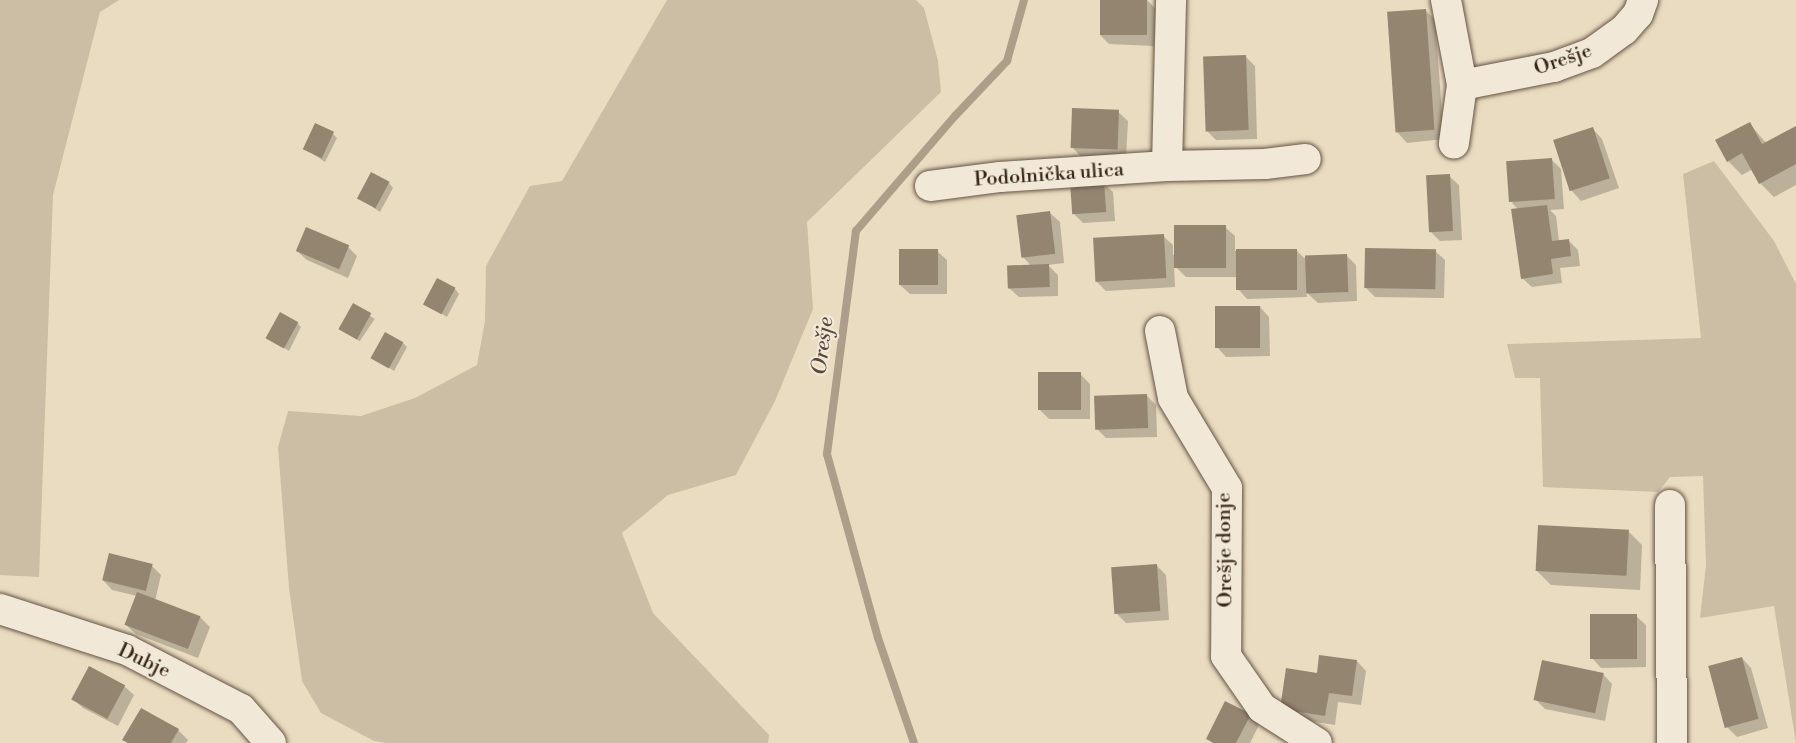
<!DOCTYPE html>
<meta charset="utf-8">
<style>
body{margin:0}
#map{position:relative;width:1796px;height:743px;overflow:hidden;background:#eadcc1;font-family:"Libre Bodoni",serif}
div>[style]{position:absolute}
.green>*{inset:0;background:#ccbda5}
.shadow>*{inset:0;background:#0003;transform-origin:0 0}
.stream>*{height:8px;margin:-4px;padding:0 4px;transform-origin:4px;border-radius:4px;background:#ad9e89}
.building>*{inset:0;background:#948571;transform-origin:0 0}
.roads{filter:drop-shadow(0 0 2px #645444) drop-shadow(0 0 2px #645444)}
.street>*{height:30px;margin:-15px;padding:0 15px;transform-origin:15px;border-radius:15px;background:#f1e8d7}
span{translate:-50% -50%;white-space:nowrap;text-align:center;line-height:1.15;-webkit-text-stroke:4.5px #f1e8d7;paint-order:stroke}
.street-label{font-size:20px;color:#37261b}
.water-label{font-size:21px;color:#5a4a3c;font-style:italic}
</style>
<div id="map">
<div class="green">
<i style="clip-path:polygon(0 0,119px 0,100px 12px,53px 195px,39px 577px,0 575px)"></i>
<i style="clip-path:polygon(667px 0,916px 0,924px 8px,938px 61px,941px 92px,807px 222px,813px 309px,775px 401px,736px 475px,668px 495px,622px 533px,653px 613px,769px 735px,768px 743px,388px 743px,374px 741px,321px 713px,302px 681px,289px 588px,278px 447px,288px 411px,361px 416px,415px 398px,477px 365px,485px 321px,486px 266px,530px 186px,562px 181px)"></i>
<i style="clip-path:polygon(1714px 161px,1774px 241px,1796px 284px,1796px 743px,1774px 606px,1700px 618px,1706px 565px,1703px 476px,1670px 477px,1658px 492px,1543px 487px,1540px 378px,1515px 378px,1507px 344px,1701px 338px,1683px 174px)"></i>
</div>
<div class="shadow">
<i style="clip-path:polygon(1101px 0,1147px 0,1156px 9px,1154px 46px,1109px 44px,1100px 35px)"></i>
<i style="clip-path:polygon(1425px 10px,1435px 20px,1444px 139px,1407px 143px,1398px 133px)"></i>
<i style="clip-path:polygon(1245px 56px,1255px 66px,1257px 139px,1216px 140px,1207px 131px)"></i>
<i style="clip-path:polygon(1118px 112px,1128px 121px,1126px 158px,1081px 157px,1072px 147px)"></i>
<i style="clip-path:polygon(1749px 123px,1767px 144px,1796px 128px,1796px 185px,1774px 197px,1760px 183px,1753px 169px,1742px 175px,1728px 161px)"></i>
<i style="clip-path:polygon(1593px 129px,1602px 139px,1619px 188px,1581px 201px,1572px 191px)"></i>
<i style="clip-path:polygon(333px 134px,337px 138px,325px 162px,304px 148px)"></i>
<i style="clip-path:polygon(1551px 159px,1561px 169px,1564px 209px,1550px 210px,1556px 216px,1559px 241px,1568px 240px,1578px 250px,1580px 266px,1560px 268px,1562px 283px,1532px 287px,1522px 278px,1519px 210px,1512px 203px)"></i>
<i style="clip-path:polygon(1449px 176px,1459px 185px,1462px 240px,1440px 241px,1431px 232px)"></i>
<i style="clip-path:polygon(389px 183px,393px 188px,380px 212px,359px 198px)"></i>
<i style="clip-path:polygon(1103px 183px,1113px 192px,1115px 221px,1083px 223px,1073px 213px)"></i>
<i style="clip-path:polygon(1050px 213px,1060px 222px,1064px 263px,1048px 265px,1058px 275px,1058px 296px,1019px 297px,1009px 288px,1031px 266px,1023px 257px)"></i>
<i style="clip-path:polygon(1225px 227px,1235px 236px,1235px 251px,1296px 250px,1304px 258px,1346px 255px,1356px 265px,1357px 301px,1318px 303px,1306px 292px,1307px 297px,1247px 299px,1238px 289px,1237px 277px,1186px 277px,1174px 265px,1175px 287px,1106px 291px,1096px 281px,1163px 236px,1173px 245px,1173px 255px,1176px 255px)"></i>
<i style="clip-path:polygon(348px 247px,357px 256px,348px 278px,307px 260px,297px 251px)"></i>
<i style="clip-path:polygon(937px 251px,947px 260px,947px 294px,910px 294px,900px 285px)"></i>
<i style="clip-path:polygon(1435px 251px,1445px 260px,1444px 298px,1375px 297px,1365px 287px)"></i>
<i style="clip-path:polygon(455px 289px,459px 294px,447px 317px,425px 304px)"></i>
<i style="left:354px;top:305px;width:25px;height:27px;rotate:34deg"></i>
<i style="clip-path:polygon(1260px 307px,1269px 317px,1270px 356px,1226px 357px,1217px 347px)"></i>
<i style="clip-path:polygon(297px 323px,301px 327px,289px 351px,268px 338px)"></i>
<i style="clip-path:polygon(403px 343px,407px 347px,394px 371px,373px 357px)"></i>
<i style="clip-path:polygon(1080px 374px,1090px 384px,1090px 419px,1049px 419px,1039px 409px)"></i>
<i style="clip-path:polygon(1146px 395px,1156px 405px,1157px 437px,1106px 438px,1097px 429px)"></i>
<i style="clip-path:polygon(1628px 531px,1642px 545px,1640px 590px,1551px 585px,1537px 571px)"></i>
<i style="clip-path:polygon(1156px 565px,1166px 575px,1169px 620px,1126px 623px,1116px 613px)"></i>
<i style="clip-path:polygon(152px 566px,161px 575px,155px 601px,200px 617px,210px 627px,198px 658px,136px 634px,126px 625px,137px 596px,112px 590px,103px 580px)"></i>
<i style="clip-path:polygon(1636px 616px,1646px 625px,1646px 667px,1601px 668px,1592px 658px)"></i>
<i style="clip-path:polygon(1742px 658px,1751px 668px,1768px 728px,1737px 737px,1727px 727px)"></i>
<i style="clip-path:polygon(1357px 661px,1366px 671px,1361px 705px,1338px 702px,1335px 725px,1291px 718px,1318px 675px)"></i>
<i style="clip-path:polygon(1603px 674px,1612px 684px,1605px 721px,1545px 709px,1535px 699px)"></i>
<i style="clip-path:polygon(124px 686px,134px 695px,118px 726px,83px 708px,73px 699px)"></i>
<i style="clip-path:polygon(1250px 715px,1259px 725px,1250px 743px,1212px 743px,1207px 738px)"></i>
<i style="clip-path:polygon(178px 730px,188px 740px,186px 743px,128px 743px,124px 740px)"></i>
</div>
<div class="stream">
<i style="left:914px;top:743px;width:111px;rotate:-108.9deg"></i>
<i style="left:878px;top:638px;width:191px;rotate:-105.5deg"></i>
<i style="left:827px;top:454px;width:225px;rotate:-82.6deg"></i>
<i style="left:856px;top:231px;width:152px;rotate:-49.3deg"></i>
<i style="left:955px;top:116px;width:76px;rotate:-46.6deg"></i>
<i style="left:1007px;top:61px;width:63px;rotate:-74.4deg"></i>
</div>
<div class="building">
<i style="left:1100px;top:0;width:47px;height:35px"></i>
<i style="left:1426px;top:9px;width:121px;height:39px;rotate:86deg"></i>
<i style="left:1246px;top:55px;width:75px;height:43px;rotate:88deg"></i>
<i style="left:1072px;top:108px;width:47px;height:40px;rotate:2deg"></i>
<i style="clip-path:polygon(1750px 122px,1762px 144px,1796px 126px,1796px 164px,1759px 184px,1742px 153px,1727px 162px,1715px 140px)"></i>
<i style="left:315px;top:123px;width:21px;height:29px;rotate:25deg"></i>
<i style="left:1593px;top:127px;width:54px;height:42px;rotate:72deg"></i>
<i style="left:1552px;top:158px;width:41px;height:46px;rotate:86deg"></i>
<i style="left:371px;top:172px;width:21px;height:30px;rotate:28deg"></i>
<i style="left:1450px;top:174px;width:57px;height:24px;rotate:87deg"></i>
<i style="left:1104px;top:181px;width:31px;height:34px;rotate:86deg"></i>
<i style="clip-path:polygon(1547px 205px,1552px 241px,1569px 239px,1571px 256px,1551px 259px,1553px 274px,1521px 279px,1511px 209px)"></i>
<i style="left:1050px;top:211px;width:43px;height:34px;rotate:83deg"></i>
<i style="left:1174px;top:225px;width:52px;height:43px"></i>
<i style="left:306px;top:227px;width:47px;height:26px;rotate:23deg"></i>
<i style="left:1164px;top:234px;width:44px;height:71px;rotate:87deg"></i>
<i style="left:1365px;top:248px;width:71px;height:40px;rotate:1deg"></i>
<i style="left:899px;top:249px;width:39px;height:36px"></i>
<i style="left:1236px;top:249px;width:61px;height:41px"></i>
<i style="left:1347px;top:254px;width:38px;height:42px;rotate:88deg"></i>
<i style="left:1049px;top:264px;width:23px;height:42px;rotate:88deg"></i>
<i style="left:437px;top:278px;width:21px;height:30px;rotate:28deg"></i>
<i style="left:353px;top:303px;width:21px;height:30px;rotate:29deg"></i>
<i style="left:1215px;top:306px;width:45px;height:42px"></i>
<i style="left:280px;top:312px;width:21px;height:30px;rotate:29deg"></i>
<i style="left:385px;top:332px;width:21px;height:30px;rotate:29deg"></i>
<i style="left:1038px;top:372px;width:43px;height:38px"></i>
<i style="left:1147px;top:394px;width:34px;height:53px;rotate:88deg"></i>
<i style="left:1538px;top:525px;width:91px;height:46px;rotate:3deg"></i>
<i style="left:109px;top:553px;width:45px;height:28px;rotate:14deg"></i>
<i style="left:1157px;top:564px;width:47px;height:46px;rotate:86deg"></i>
<i style="left:137px;top:592px;width:68px;height:35px;rotate:21deg"></i>
<i style="left:1590px;top:614px;width:47px;height:45px"></i>
<i style="clip-path:polygon(1319px 655px,1357px 660px,1352px 696px,1329px 693px,1325px 716px,1280px 709px,1286px 668px,1317px 673px)"></i>
<i style="left:1742px;top:657px;width:64px;height:35px;rotate:75deg"></i>
<i style="left:1542px;top:660px;width:63px;height:41px;rotate:12deg"></i>
<i style="left:89px;top:666px;width:41px;height:38px;rotate:28deg"></i>
<i style="clip-path:polygon(1225px 701px,1251px 714px,1236px 743px,1214px 743px,1206px 739px)"></i>
<i style="clip-path:polygon(141px 708px,179px 729px,171px 743px,128px 743px,122px 740px)"></i>
</div>
<div class="roads">
<div class="street">
<i style="left:1446px;top:0;width:86px;rotate:79.3deg"></i>
<i style="left:1462px;top:85px;width:59px;rotate:97.9deg"></i>
<i style="left:1462px;top:85px;width:94px;rotate:-11.1deg"></i>
<i style="left:1554px;top:67px;width:40px;rotate:-20.2deg"></i>
<i style="left:1592px;top:53px;width:39px;rotate:-36deg"></i>
<i style="left:1624px;top:30px;width:21px;rotate:-49deg"></i>
<i style="left:1638px;top:14px;width:15px;rotate:-70deg"></i>
<i style="left:1167px;top:166px;width:166px;rotate:-88.6deg"></i>
<i style="left:930px;top:186px;width:71px;rotate:-7.3deg"></i>
<i style="left:1000px;top:177px;width:167px;rotate:-3.8deg"></i>
<i style="left:1167px;top:166px;width:98px;rotate:-1.2deg"></i>
<i style="left:1265px;top:164px;width:41px;rotate:-7deg"></i>
<i style="left:1160px;top:331px;width:68px;rotate:79deg"></i>
<i style="left:1173px;top:398px;width:105px;rotate:59deg"></i>
<i style="left:1227px;top:488px;width:168px;rotate:90.3deg"></i>
<i style="left:1226px;top:656px;width:63px;rotate:55.3deg"></i>
<i style="left:1262px;top:708px;width:65px;rotate:32.5deg"></i>
<i style="left:1670px;top:505px;width:238px;rotate:89.5deg"></i>
<i style="left:0;top:609px;width:133px;rotate:17.9deg"></i>
<i style="left:127px;top:650px;width:128px;rotate:27.4deg"></i>
<i style="left:241px;top:709px;width:45px;rotate:48.6deg"></i>
</div>
</div>
<div class="street-label">
<span style="left:1563px;top:60px;rotate:-19deg">Orešje</span>
<span style="left:1049px;top:175px;rotate:-4deg">Podolnička ulica</span>
<span style="left:1225px;top:550px;rotate:-91deg">Orešje donje</span>
<span style="left:144px;top:661px;rotate:25deg">Dubje</span>
</div>
<div class="water-label">
<span style="left:823px;top:346px;rotate:-83deg">Orešje</span>
</div>
</div>
